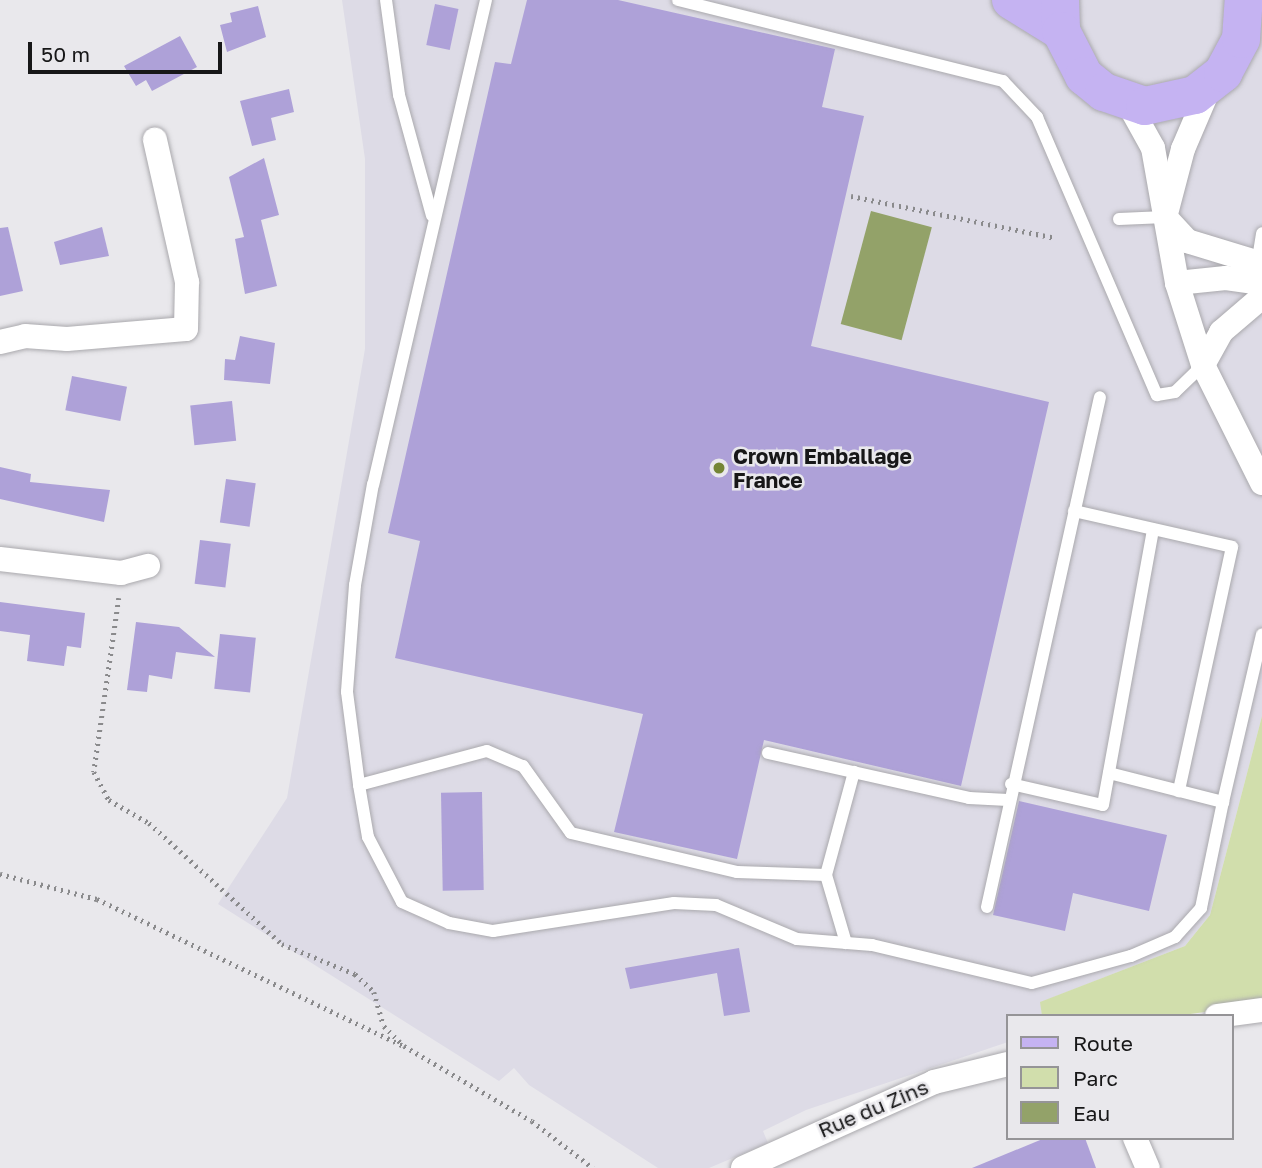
<!DOCTYPE html>
<style>
body{margin:0}
#map{position:relative;width:1262px;height:1168px;overflow:hidden;background:#e9e8ec;font-family:"Golos Text",sans-serif}
div>[style]{position:absolute}
.built>*{inset:0;background:#dddbe6}
.green>*{inset:0;background:#d1deac}
.water>*{inset:0;background:#93a269;transform-origin:0 0}
.building>*{inset:0;background:#aea1d8;transform-origin:0 0}
.path>*{height:4.5px;margin-top:-2.25px;transform-origin:0;background:repeating-linear-gradient(90deg,#8a8a8c 0 2px,transparent 0 7px)}
.roads{filter:drop-shadow(0 0 2px #aaa9ad) drop-shadow(0 0 2px #aaa9ad)}
.lane>*{height:12px;margin:-6px;padding:0 6px;transform-origin:6px;border-radius:6px;background:#fff}
.street>*{height:24px;margin:-12px;padding:0 12px;transform-origin:12px;border-radius:12px;background:#fff}
.primary>*{height:38px;margin:-19px;padding:0 19px;transform-origin:19px;border-radius:19px;background:#c5b3f2}
.dots>*{width:19px;height:19px;translate:-50% -50%;box-sizing:border-box;border:4px solid #e9e8ec;border-radius:50%}
span{translate:-50% -50%;white-space:nowrap;text-align:center;line-height:1.15;-webkit-text-stroke:5px #e9e8ec;paint-order:stroke}
.poi-label{font-size:21px;color:#171718;font-weight:700}
.left{translate:0 -50%;text-align:left}
.street-label{font-size:21px;color:#171718}
.legend{position:absolute;left:1006px;top:1014px;width:228px;height:126px;box-sizing:border-box;background:#e9e8ec;border:2px solid #959497;margin:0;padding:9px 12px;list-style:none;font-size:21px;color:#171718}
.legend li{display:flex;align-items:center;gap:14px;height:35px}
.legend b{width:35px;border:2px solid #959497}
.scale{position:absolute;left:28px;top:42px;width:194px;height:32px;box-sizing:border-box;border:4px solid #171718;border-top:0;padding-left:9px;font-size:21px;line-height:24px;white-space:nowrap;color:#171718;-webkit-text-stroke:5px #e9e8ec;paint-order:stroke}
</style>
<div id="map">
<div class="built">
<i style="clip-path:polygon(342px 0,1262px 0,1262px 716px,1210px 915px,1185px 946px,1041px 1002px,1042px 1016px,1008px 1016px,1008px 1042px,806px 1110px,763px 1131px,768px 1143px,709px 1168px,658px 1168px,529px 1085px,514px 1068px,499px 1081px,218px 904px,287px 798px,365px 349px,365px 159px)"></i>
</div>
<div class="green">
<i style="clip-path:polygon(1262px 716px,1262px 1004px,1176px 1016px,1042px 1016px,1040px 1002px,1185px 946px,1210px 915px)"></i>
</div>
<div class="water">
<i style="left:871px;top:211px;width:63px;height:117px;rotate:15deg"></i>
</div>
<div class="building">
<i style="clip-path:polygon(527px 0,618px 0,835px 49px,822px 107px,864px 116px,811px 346px,1049px 402px,961px 786px,764px 740px,737px 859px,614px 832px,643px 714px,395px 658px,420px 541px,388px 533px,495px 62px,511px 64px)"></i>
<i style="left:435px;top:4px;width:24px;height:42px;rotate:12deg"></i>
<i style="clip-path:polygon(258px 6px,266px 37px,227px 52px,220px 25px,232px 22px,230px 13px)"></i>
<i style="clip-path:polygon(180px 36px,197px 67px,152px 91px,146px 80px,136px 86px,124px 66px)"></i>
<i style="clip-path:polygon(289px 89px,294px 112px,271px 118px,276px 140px,252px 146px,240px 101px)"></i>
<i style="clip-path:polygon(264px 158px,279px 215px,261px 220px,277px 286px,245px 294px,235px 239px,244px 237px,229px 177px)"></i>
<i style="clip-path:polygon(8px 227px,23px 291px,0 296px,0 228px)"></i>
<i style="clip-path:polygon(102px 227px,109px 256px,60px 265px,54px 242px)"></i>
<i style="clip-path:polygon(240px 336px,275px 343px,270px 384px,224px 380px,225px 359px,235px 360px)"></i>
<i style="left:72px;top:376px;width:56px;height:35px;rotate:11deg"></i>
<i style="left:232px;top:401px;width:40px;height:42px;rotate:84deg"></i>
<i style="clip-path:polygon(0 467px,31px 474px,30px 482px,110px 490px,104px 522px,0 499px)"></i>
<i style="left:226px;top:479px;width:30px;height:44px;rotate:8deg"></i>
<i style="left:200px;top:540px;width:31px;height:44px;rotate:7deg"></i>
<i style="clip-path:polygon(0 602px,85px 613px,81px 648px,67px 646px,64px 666px,27px 661px,30px 635px,0 631px)"></i>
<i style="clip-path:polygon(136px 622px,179px 627px,215px 657px,176px 652px,172px 679px,149px 675px,147px 692px,127px 690px)"></i>
<i style="left:220px;top:634px;width:36px;height:55px;rotate:6deg"></i>
<i style="left:482px;top:792px;width:98px;height:41px;rotate:89deg"></i>
<i style="clip-path:polygon(1019px 801px,1167px 835px,1149px 911px,1073px 893px,1065px 931px,993px 915px)"></i>
<i style="clip-path:polygon(739px 948px,750px 1012px,724px 1016px,717px 973px,630px 989px,625px 968px)"></i>
<i style="clip-path:polygon(1045px 1138px,1085px 1138px,1096px 1168px,972px 1168px)"></i>
</div>
<div class="path">
<i style="left:851px;top:196px;width:209px;rotate:11.6deg"></i>
<i style="left:119px;top:598px;width:176px;rotate:98.2deg"></i>
<i style="left:94px;top:772px;width:32px;rotate:62deg"></i>
<i style="left:109px;top:800px;width:46px;rotate:29.9deg"></i>
<i style="left:149px;top:823px;width:180px;rotate:42.3deg"></i>
<i style="left:282px;top:944px;width:79px;rotate:22.3deg"></i>
<i style="left:355px;top:974px;width:26px;rotate:43deg"></i>
<i style="left:374px;top:992px;width:35px;rotate:74deg"></i>
<i style="left:384px;top:1026px;width:28px;rotate:45deg"></i>
<i style="left:0;top:874px;width:100px;rotate:14.5deg"></i>
<i style="left:97px;top:899px;width:340px;rotate:25.6deg"></i>
<i style="left:404px;top:1046px;width:148px;rotate:30.4deg"></i>
<i style="left:532px;top:1121px;width:77px;rotate:37.6deg"></i>
</div>
<div class="roads">
<div class="lane">
<i style="left:386px;top:0;width:96px;rotate:82.2deg"></i>
<i style="left:399px;top:95px;width:125px;rotate:74.7deg"></i>
<i style="left:486px;top:0;width:497px;rotate:103.1deg"></i>
<i style="left:373px;top:484px;width:103px;rotate:100.1deg"></i>
<i style="left:355px;top:585px;width:107px;rotate:94.3deg"></i>
<i style="left:347px;top:692px;width:94px;rotate:82.6deg"></i>
<i style="left:359px;top:785px;width:53px;rotate:80.2deg"></i>
<i style="left:368px;top:837px;width:73px;rotate:62.4deg"></i>
<i style="left:402px;top:902px;width:51px;rotate:24.1deg"></i>
<i style="left:449px;top:923px;width:45px;rotate:10.3deg"></i>
<i style="left:493px;top:931px;width:183px;rotate:-8.8deg"></i>
<i style="left:674px;top:903px;width:42px;rotate:2.7deg"></i>
<i style="left:716px;top:905px;width:88px;rotate:22.8deg"></i>
<i style="left:797px;top:939px;width:75px;rotate:4.6deg"></i>
<i style="left:872px;top:945px;width:164px;rotate:13.4deg"></i>
<i style="left:1032px;top:983px;width:103px;rotate:-15.3deg"></i>
<i style="left:1131px;top:956px;width:48px;rotate:-23.4deg"></i>
<i style="left:1175px;top:937px;width:39px;rotate:-48deg"></i>
<i style="left:1201px;top:908px;width:108px;rotate:-78.3deg"></i>
<i style="left:678px;top:0;width:335px;rotate:14deg"></i>
<i style="left:1003px;top:81px;width:50px;rotate:46.6deg"></i>
<i style="left:1037px;top:117px;width:303px;rotate:66.7deg"></i>
<i style="left:1157px;top:395px;width:18px;rotate:-9deg"></i>
<i style="left:1175px;top:392px;width:39px;rotate:-44deg"></i>
<i style="left:1119px;top:219px;width:46px;rotate:-2.5deg"></i>
<i style="left:1258px;top:259px;width:26px;rotate:-81deg"></i>
<i style="left:1074px;top:511px;width:162px;rotate:12.8deg"></i>
<i style="left:1232px;top:547px;width:250px;rotate:102.3deg"></i>
<i style="left:768px;top:753px;width:206px;rotate:12.6deg"></i>
<i style="left:969px;top:798px;width:39px;rotate:3deg"></i>
<i style="left:1109px;top:773px;width:118px;rotate:14.3deg"></i>
<i style="left:1223px;top:802px;width:172px;rotate:-76.9deg"></i>
<i style="left:1011px;top:784px;width:94px;rotate:12.9deg"></i>
<i style="left:1103px;top:805px;width:280px;rotate:-79.7deg"></i>
<i style="left:359px;top:785px;width:132px;rotate:-14.9deg"></i>
<i style="left:487px;top:751px;width:39px;rotate:23deg"></i>
<i style="left:523px;top:766px;width:82px;rotate:54.4deg"></i>
<i style="left:571px;top:833px;width:171px;rotate:13.2deg"></i>
<i style="left:737px;top:872px;width:89px;rotate:1.9deg"></i>
<i style="left:826px;top:875px;width:71px;rotate:73.6deg"></i>
<i style="left:826px;top:875px;width:107px;rotate:-74.8deg"></i>
<i style="left:987px;top:907px;width:522px;rotate:-77.51deg"></i>
</div>
<div class="street">
<i style="left:1128px;top:103px;width:51px;rotate:60.9deg"></i>
<i style="left:1153px;top:148px;width:137px;rotate:79.9deg"></i>
<i style="left:1177px;top:283px;width:86px;rotate:72.4deg"></i>
<i style="left:1203px;top:365px;width:132px;rotate:63.4deg"></i>
<i style="left:1167px;top:210px;width:63px;rotate:-75.3deg"></i>
<i style="left:1183px;top:149px;width:69px;rotate:-66.8deg"></i>
<i style="left:1165px;top:217px;width:33px;rotate:47deg"></i>
<i style="left:1187px;top:241px;width:78px;rotate:17deg"></i>
<i style="left:1177px;top:283px;width:49px;rotate:-5.8deg"></i>
<i style="left:1226px;top:278px;width:36px;rotate:8deg"></i>
<i style="left:0;top:342px;width:26px;rotate:-13deg"></i>
<i style="left:25px;top:336px;width:42px;rotate:4.1deg"></i>
<i style="left:67px;top:339px;width:119px;rotate:-4.8deg"></i>
<i style="left:186px;top:329px;width:47px;rotate:-88.8deg"></i>
<i style="left:187px;top:282px;width:146px;rotate:-102.7deg"></i>
<i style="left:1203px;top:365px;width:38px;rotate:-61deg"></i>
<i style="left:1221px;top:332px;width:54px;rotate:-40.5deg"></i>
<i style="left:0;top:559px;width:122px;rotate:6.6deg"></i>
<i style="left:121px;top:573px;width:28px;rotate:-15deg"></i>
<i style="left:1217px;top:1016px;width:45px;rotate:-7.6deg"></i>
<i style="left:1135px;top:1138px;width:33px;rotate:67deg"></i>
<i style="left:743px;top:1168px;width:209px;rotate:-24.2deg"></i>
<i style="left:934px;top:1082px;width:76px;rotate:-13.7deg"></i>
</div>
<div class="primary">
<i style="left:1011px;top:0;width:59px;rotate:31.8deg"></i>
<i style="left:1060px;top:0;width:31px;rotate:88deg"></i>
<i style="left:1061px;top:31px;width:51px;rotate:62.9deg"></i>
<i style="left:1084px;top:76px;width:26px;rotate:39deg"></i>
<i style="left:1104px;top:92px;width:43px;rotate:18.9deg"></i>
<i style="left:1145px;top:106px;width:51px;rotate:-12.4deg"></i>
<i style="left:1195px;top:95px;width:36px;rotate:-38deg"></i>
<i style="left:1223px;top:73px;width:38px;rotate:-62deg"></i>
<i style="left:1241px;top:39px;width:39px;rotate:-86deg"></i>
</div>
</div>
<div class="dots">
<i style="left:719px;top:468px;background:#748535"></i>
</div>
<div class="poi-label">
<span class="left" style="left:733px;top:468px">Crown Emballage<br>France</span>
</div>
<div class="street-label">
<span style="left:873px;top:1108px;rotate:-23deg">Rue du Zins</span>
</div>
<ul class="legend">
<li><b style="height:9px;background:#c5b3f2"></b>Route</li>
<li><b style="height:19px;background:#d1deac"></b>Parc</li>
<li><b style="height:19px;background:#93a269"></b>Eau</li>
</ul>
<div class="scale">50 m</div>
</div>
